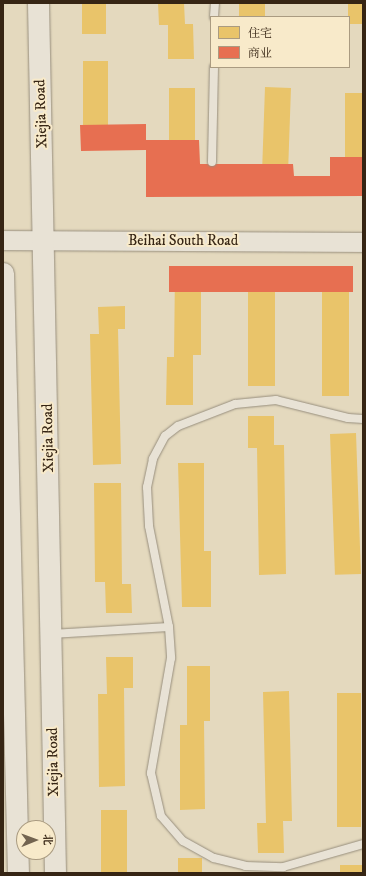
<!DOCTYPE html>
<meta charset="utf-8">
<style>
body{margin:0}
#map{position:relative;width:366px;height:876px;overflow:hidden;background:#e4d9be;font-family:"IM FELL DW Pica","Noto Serif SC",serif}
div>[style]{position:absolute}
.homes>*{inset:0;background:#e9c46a;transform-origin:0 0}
.shops>*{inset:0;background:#e76f51;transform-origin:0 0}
.roads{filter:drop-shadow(0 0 1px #978e7d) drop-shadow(0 0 1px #978e7d)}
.service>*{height:8px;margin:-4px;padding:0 4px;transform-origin:4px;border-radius:4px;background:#e8e2d5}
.tertiary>*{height:19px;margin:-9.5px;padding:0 9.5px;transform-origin:9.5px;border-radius:9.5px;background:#e8e2d5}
.secondary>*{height:21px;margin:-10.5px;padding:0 10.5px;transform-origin:10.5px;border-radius:10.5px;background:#e8e2d5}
span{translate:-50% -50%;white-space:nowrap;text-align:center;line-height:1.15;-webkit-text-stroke:4px #f8eaca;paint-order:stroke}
.street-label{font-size:15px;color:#362514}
.frame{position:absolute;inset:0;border:4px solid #362514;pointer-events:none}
.legend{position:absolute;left:210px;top:16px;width:140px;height:52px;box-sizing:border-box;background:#f8eaca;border:1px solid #aa9b81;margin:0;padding:5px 7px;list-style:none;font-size:12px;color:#362514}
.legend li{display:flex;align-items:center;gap:8px;height:20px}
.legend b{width:20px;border:1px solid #aa9b81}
.north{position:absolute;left:16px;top:820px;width:40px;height:40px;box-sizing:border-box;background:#f8eaca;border:1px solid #aa9b81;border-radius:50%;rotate:89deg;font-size:11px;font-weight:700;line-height:16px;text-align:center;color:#362514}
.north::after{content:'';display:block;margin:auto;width:14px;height:18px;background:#736450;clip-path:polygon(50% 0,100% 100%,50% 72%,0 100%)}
</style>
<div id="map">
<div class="homes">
<i style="left:82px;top:3px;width:24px;height:31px"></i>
<i style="clip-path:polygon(158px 3px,184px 3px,185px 24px,193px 24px,194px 59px,168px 59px,168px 25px,159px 25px)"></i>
<i style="left:239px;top:3px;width:26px;height:14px"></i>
<i style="left:348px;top:3px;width:15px;height:21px"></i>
<i style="left:83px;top:61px;width:25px;height:86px"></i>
<i style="left:265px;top:87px;width:26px;height:102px;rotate:2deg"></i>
<i style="clip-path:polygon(169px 88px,195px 88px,195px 154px,189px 154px,189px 189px,162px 189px,162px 157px,169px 157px)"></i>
<i style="left:345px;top:93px;width:18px;height:98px"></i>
<i style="clip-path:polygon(175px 270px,201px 270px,201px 355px,193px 355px,193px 405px,166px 405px,167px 357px,174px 357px)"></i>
<i style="left:322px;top:271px;width:27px;height:125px"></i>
<i style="left:248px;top:272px;width:27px;height:114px"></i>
<i style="clip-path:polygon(125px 306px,125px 329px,118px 329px,121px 464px,93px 465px,90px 334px,99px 334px,98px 307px)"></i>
<i style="clip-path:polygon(248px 416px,274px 416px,274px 445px,284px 445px,286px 574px,259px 575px,257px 448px,248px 448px)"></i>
<i style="left:356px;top:433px;width:141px;height:26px;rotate:88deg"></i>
<i style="clip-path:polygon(178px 463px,204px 463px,204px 551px,211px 551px,211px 607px,182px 607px)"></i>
<i style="clip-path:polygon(94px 483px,121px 483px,122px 584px,131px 584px,132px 613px,106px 613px,105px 582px,95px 582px)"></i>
<i style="clip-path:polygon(106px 657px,133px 657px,133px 688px,124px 688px,125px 786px,99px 787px,98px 694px,107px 694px)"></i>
<i style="clip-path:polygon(187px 666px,210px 666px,210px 721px,204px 721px,205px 809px,180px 810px,180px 725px,187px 725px)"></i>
<i style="clip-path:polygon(289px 691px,292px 821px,283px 821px,284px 853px,258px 853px,257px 823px,266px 823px,263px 692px)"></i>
<i style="left:361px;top:693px;width:134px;height:24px;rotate:90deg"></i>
<i style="left:101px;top:810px;width:26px;height:63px"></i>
<i style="left:178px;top:858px;width:24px;height:15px"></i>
<i style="left:363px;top:865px;width:8px;height:23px;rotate:90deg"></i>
</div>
<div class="shops">
<i style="clip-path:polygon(146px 124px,146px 140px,199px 140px,200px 164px,293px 164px,294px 176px,330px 176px,330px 157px,363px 157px,363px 196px,146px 197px,146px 150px,81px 151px,80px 125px)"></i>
<i style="left:169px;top:266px;width:184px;height:26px"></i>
</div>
<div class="roads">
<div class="service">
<i style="left:214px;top:17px;width:14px;rotate:-86deg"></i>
<i style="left:212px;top:162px;width:95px;rotate:-88.8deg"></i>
<i style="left:363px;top:419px;width:15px;rotate:-176deg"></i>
<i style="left:348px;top:418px;width:74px;rotate:-166deg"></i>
<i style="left:276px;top:400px;width:41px;rotate:174.4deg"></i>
<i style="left:235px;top:404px;width:61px;rotate:158.9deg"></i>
<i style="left:178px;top:426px;width:16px;rotate:142deg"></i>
<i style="left:165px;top:436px;width:26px;rotate:118deg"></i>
<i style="left:153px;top:459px;width:29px;rotate:102deg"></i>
<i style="left:147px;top:487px;width:39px;rotate:87deg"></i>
<i style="left:149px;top:526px;width:103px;rotate:78.8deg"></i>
<i style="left:169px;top:627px;width:31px;rotate:86deg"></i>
<i style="left:171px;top:658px;width:117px;rotate:99.9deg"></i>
<i style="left:151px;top:773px;width:44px;rotate:76.9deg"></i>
<i style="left:161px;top:816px;width:33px;rotate:49deg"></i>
<i style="left:183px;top:841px;width:35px;rotate:29deg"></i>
<i style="left:214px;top:858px;width:32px;rotate:14deg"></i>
<i style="left:245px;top:866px;width:38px;rotate:2deg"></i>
<i style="left:283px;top:867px;width:83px;rotate:-16deg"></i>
<i style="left:51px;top:634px;width:118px;rotate:-3.4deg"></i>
</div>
<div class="tertiary">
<i style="left:3px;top:240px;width:360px;rotate:0.3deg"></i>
</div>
<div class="secondary">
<i style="left:38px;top:3px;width:870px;rotate:88.88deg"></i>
<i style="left:3px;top:273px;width:600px;rotate:88.57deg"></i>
</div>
</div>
<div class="street-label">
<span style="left:41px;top:114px;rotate:-92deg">Xiejia Road</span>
<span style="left:183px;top:241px">Beihai South Road</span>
<span style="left:48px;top:438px;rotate:-91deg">Xiejia Road</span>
<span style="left:53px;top:762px;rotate:-91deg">Xiejia Road</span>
</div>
<div class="frame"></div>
<ul class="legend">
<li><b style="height:11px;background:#e9c46a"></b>住宅</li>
<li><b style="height:11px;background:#e76f51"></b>商业</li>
</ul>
<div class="north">北</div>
</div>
